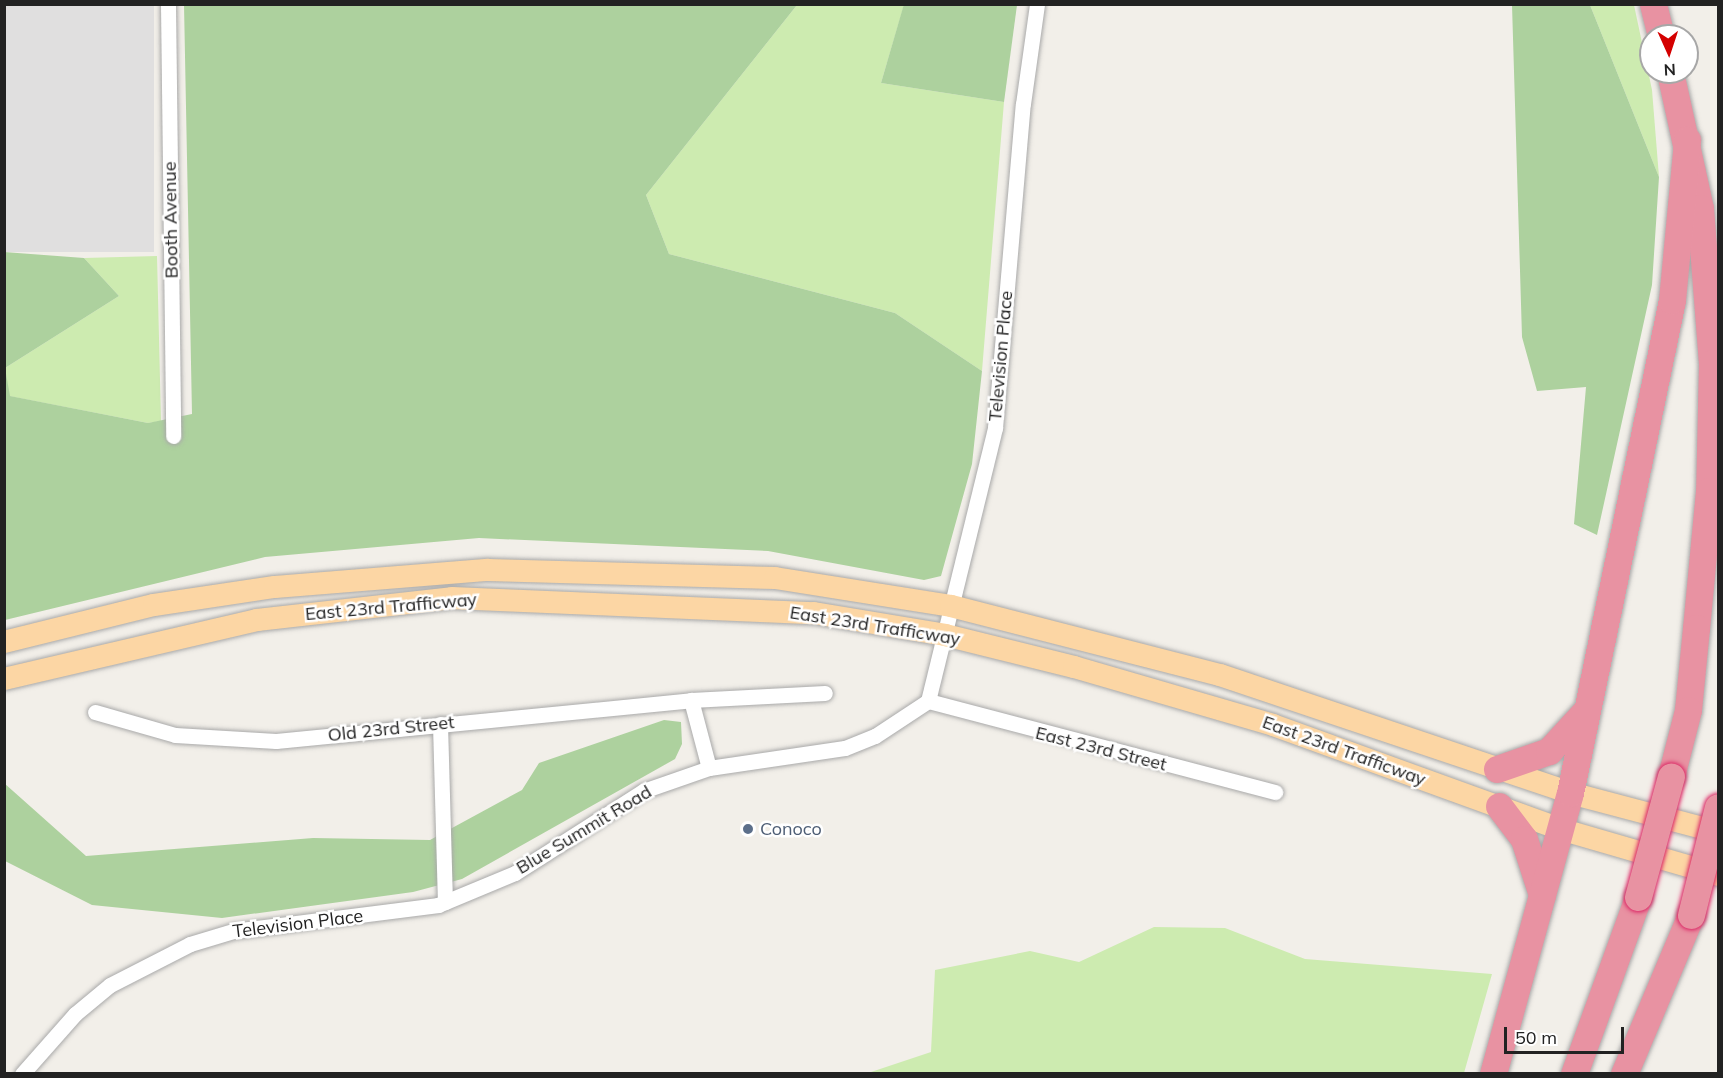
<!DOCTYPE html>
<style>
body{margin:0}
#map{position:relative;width:1723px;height:1078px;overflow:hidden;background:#f2efe9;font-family:Mulish,sans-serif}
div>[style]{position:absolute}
.residential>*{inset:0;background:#e0dfdf;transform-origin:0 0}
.grass>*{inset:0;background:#cdebb0}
.forest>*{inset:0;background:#add19e}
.roads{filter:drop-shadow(0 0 2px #a9a9a9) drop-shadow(0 0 2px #a9a9a9)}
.street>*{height:15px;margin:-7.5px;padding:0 7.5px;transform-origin:7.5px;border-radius:7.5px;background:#fff}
.primary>*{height:22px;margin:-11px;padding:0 11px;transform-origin:11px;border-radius:11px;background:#fcd6a4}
.highway>*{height:27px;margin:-13.5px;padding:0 13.5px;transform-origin:13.5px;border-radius:13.5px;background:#e892a2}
.bridges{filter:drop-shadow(0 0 2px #dc2a67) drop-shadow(0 0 2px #dc2a67)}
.highway-bridge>*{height:27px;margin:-13.5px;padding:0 13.5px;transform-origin:13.5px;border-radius:13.5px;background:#e892a2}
.dots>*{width:16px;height:16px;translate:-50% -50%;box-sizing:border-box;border:3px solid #fff;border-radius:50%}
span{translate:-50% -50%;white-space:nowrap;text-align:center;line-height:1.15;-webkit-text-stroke:5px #fff;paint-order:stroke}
.street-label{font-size:18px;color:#222}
.service-label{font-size:18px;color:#4e5e75}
.left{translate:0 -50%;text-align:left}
.frame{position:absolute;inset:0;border:6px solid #222;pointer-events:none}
.north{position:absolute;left:1639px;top:24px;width:60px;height:60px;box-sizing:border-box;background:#fff;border:2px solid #a7a7a7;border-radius:50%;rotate:177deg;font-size:16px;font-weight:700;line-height:24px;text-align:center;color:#222}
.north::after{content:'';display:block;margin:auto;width:21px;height:27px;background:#d40000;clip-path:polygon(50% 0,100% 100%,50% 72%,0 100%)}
.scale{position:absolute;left:1504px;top:1027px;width:120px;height:27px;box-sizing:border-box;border:3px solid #222;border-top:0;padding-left:8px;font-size:18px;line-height:21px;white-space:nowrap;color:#222;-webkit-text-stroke:4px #fff;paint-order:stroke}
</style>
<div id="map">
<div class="residential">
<i style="left:4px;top:5px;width:150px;height:247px"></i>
</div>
<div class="grass">
<i style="clip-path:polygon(797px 5px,904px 5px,881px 83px,1004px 102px,982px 371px,895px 313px,669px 254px,646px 195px)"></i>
<i style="clip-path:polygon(1590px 5px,1634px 5px,1652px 90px,1659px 177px)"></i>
<i style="clip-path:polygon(157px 256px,161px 421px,148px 423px,9px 396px,5px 368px,119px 296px,84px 258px)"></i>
<i style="clip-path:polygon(1154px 927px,1225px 928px,1305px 959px,1492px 974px,1464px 1073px,868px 1073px,931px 1052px,935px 970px,1030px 951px,1079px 962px)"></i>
</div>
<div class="forest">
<i style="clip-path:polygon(904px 4px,1017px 5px,1004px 102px,881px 83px)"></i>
<i style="clip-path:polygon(184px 5px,797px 5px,646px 195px,669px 254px,895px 313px,982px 371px,972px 464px,941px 576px,924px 580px,768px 551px,479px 538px,265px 557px,5px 620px,4px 252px,84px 258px,119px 296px,5px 368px,10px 396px,148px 423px,192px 414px)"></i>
<i style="clip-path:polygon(1512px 5px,1590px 5px,1659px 177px,1652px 285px,1597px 535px,1574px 524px,1586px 387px,1537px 391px,1522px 337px)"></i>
<i style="clip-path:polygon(664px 720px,681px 722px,682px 744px,675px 759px,462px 879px,413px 892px,222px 918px,92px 905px,5px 861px,4px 783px,86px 856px,313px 838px,430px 840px,522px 790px,539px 763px)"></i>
</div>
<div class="roads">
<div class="street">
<i style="left:168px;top:4px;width:432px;rotate:89.3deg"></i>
<i style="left:691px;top:700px;width:70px;rotate:75.2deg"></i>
<i style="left:928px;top:701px;width:281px;rotate:-76.2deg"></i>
<i style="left:995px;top:428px;width:325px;rotate:-85.1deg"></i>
<i style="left:1023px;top:104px;width:101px;rotate:-82deg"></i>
<i style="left:928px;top:701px;width:359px;rotate:14.7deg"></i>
<i style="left:95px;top:712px;width:83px;rotate:16deg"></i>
<i style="left:175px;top:735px;width:101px;rotate:3.4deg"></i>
<i style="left:276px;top:741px;width:417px;rotate:-5.6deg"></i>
<i style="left:691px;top:700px;width:134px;rotate:-3deg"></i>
<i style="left:440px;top:724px;width:178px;rotate:88.4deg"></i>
<i style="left:22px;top:1074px;width:80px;rotate:-48.5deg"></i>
<i style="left:75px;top:1014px;width:45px;rotate:-39.6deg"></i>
<i style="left:110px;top:985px;width:90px;rotate:-27.1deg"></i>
<i style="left:190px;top:944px;width:45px;rotate:-16.8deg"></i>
<i style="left:233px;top:931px;width:207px;rotate:-7.2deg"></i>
<i style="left:438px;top:905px;width:83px;rotate:-22.6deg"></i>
<i style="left:515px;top:873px;width:152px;rotate:-32.6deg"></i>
<i style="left:643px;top:791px;width:70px;rotate:-19.2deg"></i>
<i style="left:709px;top:768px;width:137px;rotate:-8.4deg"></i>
<i style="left:845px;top:748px;width:32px;rotate:-22deg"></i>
<i style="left:875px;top:736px;width:64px;rotate:-33.4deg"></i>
</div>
<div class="primary">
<i style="left:4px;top:642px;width:154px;rotate:-13.9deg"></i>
<i style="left:154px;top:605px;width:122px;rotate:-8.5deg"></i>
<i style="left:275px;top:587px;width:214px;rotate:-4.6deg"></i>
<i style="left:488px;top:570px;width:287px;rotate:1.6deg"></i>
<i style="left:775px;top:578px;width:178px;rotate:9deg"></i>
<i style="left:951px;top:606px;width:278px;rotate:14.4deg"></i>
<i style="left:1220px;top:675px;width:369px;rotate:18.6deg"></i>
<i style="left:1570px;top:793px;width:153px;rotate:14.8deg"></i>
<i style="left:4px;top:679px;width:260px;rotate:-13.1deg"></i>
<i style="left:257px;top:620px;width:196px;rotate:-6.4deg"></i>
<i style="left:452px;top:598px;width:362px;rotate:2.4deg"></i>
<i style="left:814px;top:613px;width:133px;rotate:9.5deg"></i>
<i style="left:945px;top:635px;width:133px;rotate:13.9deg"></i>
<i style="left:1074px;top:667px;width:207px;rotate:16.2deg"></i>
<i style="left:1273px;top:725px;width:305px;rotate:19.9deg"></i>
<i style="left:1560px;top:829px;width:165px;rotate:16.2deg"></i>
</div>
<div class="highway">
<i style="left:1653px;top:4px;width:33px;rotate:76deg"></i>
<i style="left:1670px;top:72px;width:139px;rotate:77.6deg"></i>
<i style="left:1700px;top:208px;width:155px;rotate:85.6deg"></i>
<i style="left:1712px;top:363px;width:128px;rotate:91.3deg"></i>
<i style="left:1709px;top:491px;width:138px;rotate:95.4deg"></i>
<i style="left:1696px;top:628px;width:82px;rotate:95.6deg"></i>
<i style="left:1688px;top:710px;width:68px;rotate:104.4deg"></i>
<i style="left:1497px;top:769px;width:55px;rotate:-19.1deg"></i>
<i style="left:1549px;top:751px;width:50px;rotate:-47.4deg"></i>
<i style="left:1499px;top:806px;width:41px;rotate:52.9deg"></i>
<i style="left:1524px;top:839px;width:59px;rotate:72.2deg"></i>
<i style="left:1493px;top:1074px;width:291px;rotate:-74.7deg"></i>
<i style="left:1570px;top:793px;width:503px;rotate:-78.31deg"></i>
<i style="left:1672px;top:300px;width:161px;rotate:-84.6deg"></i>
<i style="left:1574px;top:1074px;width:188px;rotate:-70.1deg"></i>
<i style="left:1624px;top:1074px;width:173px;rotate:-67.2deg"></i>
</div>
</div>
<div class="bridges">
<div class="highway-bridge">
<i style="left:1638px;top:897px;width:125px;rotate:-74.7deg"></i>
<i style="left:1691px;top:915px;width:111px;rotate:-76deg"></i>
</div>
</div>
<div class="dots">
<i style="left:748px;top:829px;background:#5c6f8a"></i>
</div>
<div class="street-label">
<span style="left:171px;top:220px;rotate:-91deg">Booth Avenue</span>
<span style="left:1001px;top:356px;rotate:-85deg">Television Place</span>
<span style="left:391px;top:607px;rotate:-5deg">East 23rd Trafficway</span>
<span style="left:875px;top:626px;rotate:9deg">East 23rd Trafficway</span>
<span style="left:391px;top:729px;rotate:-6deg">Old 23rd Street</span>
<span style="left:1101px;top:749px;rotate:14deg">East 23rd Street</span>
<span style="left:1344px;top:751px;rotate:20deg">East 23rd Trafficway</span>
<span style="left:584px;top:830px;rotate:-31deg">Blue Summit Road</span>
<span style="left:298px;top:924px;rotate:-7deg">Television Place</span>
</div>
<div class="service-label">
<span class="left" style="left:760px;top:829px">Conoco</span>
</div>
<div class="frame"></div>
<div class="north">N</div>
<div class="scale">50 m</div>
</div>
